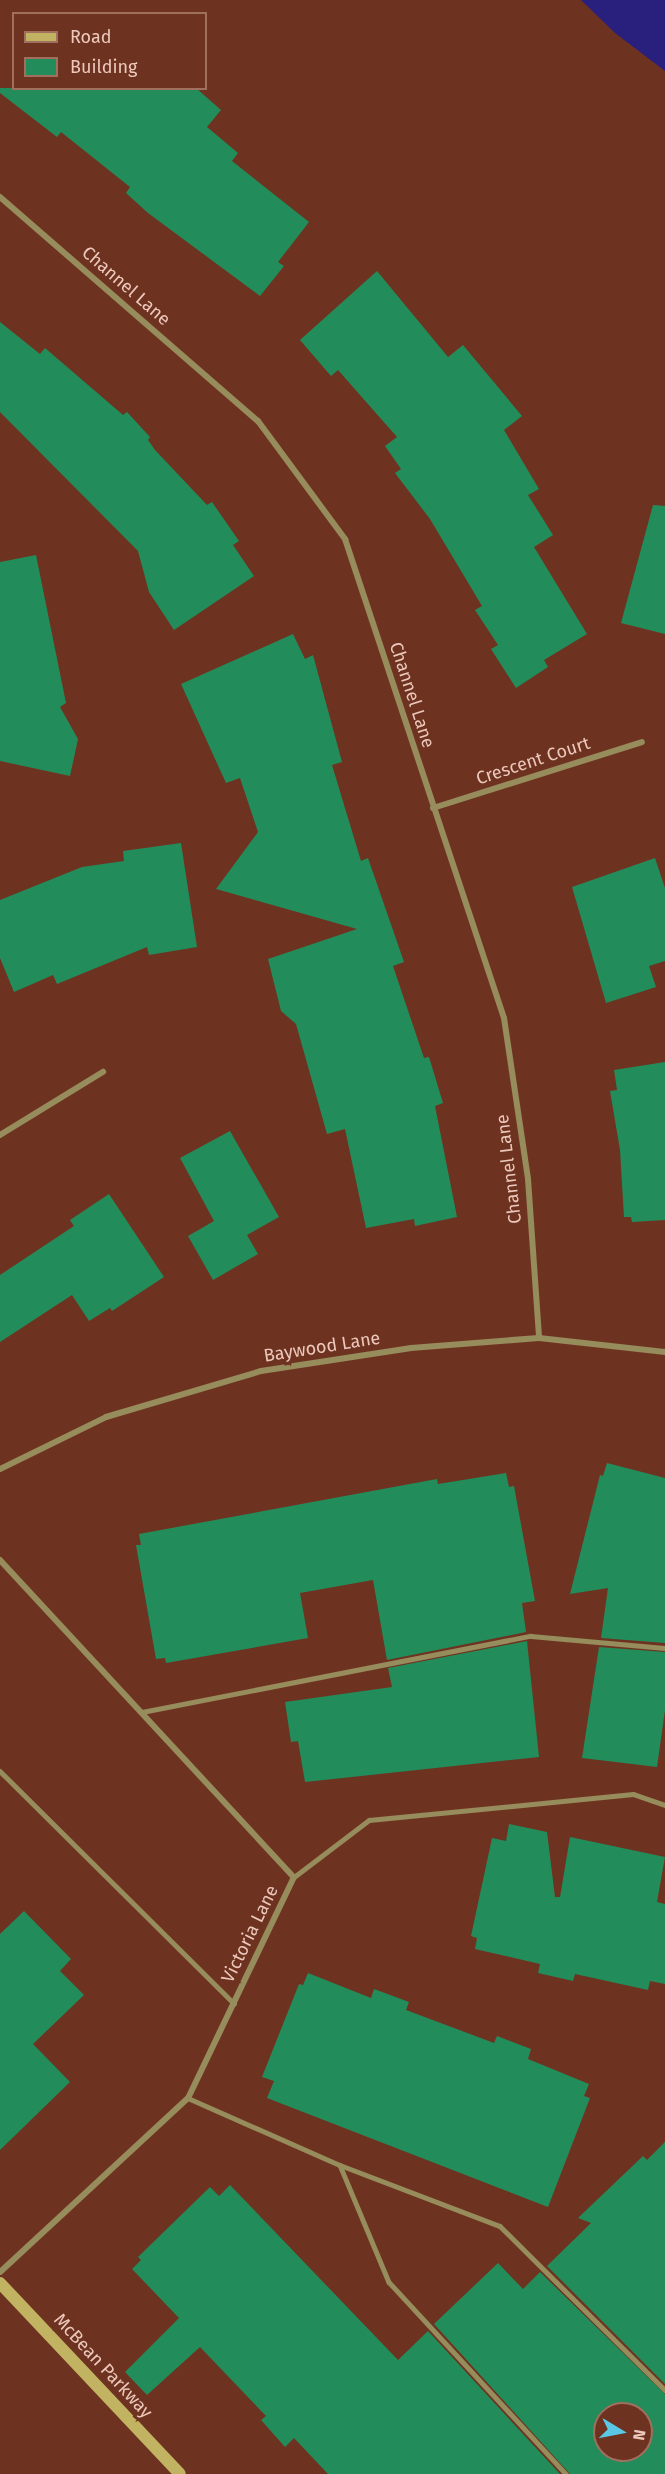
<!DOCTYPE html>
<style>
body{margin:0}
#map{position:relative;width:665px;height:2474px;overflow:hidden;background:#6e3320;font-family:"Fira Sans",sans-serif}
div>[style]{position:absolute}
.water>*{inset:0;background:#29207e}
.building>*{inset:0;background:#228c5b}
.lane>*{height:4.5px;margin:-2.25px;padding:0 2.25px;transform-origin:2.25px;border-radius:2.25px;background:#968c5c}
.street>*{height:6px;margin:-3px;padding:0 3px;transform-origin:3px;border-radius:3px;background:#968c5c}
.secondary>*{height:12px;margin:-6px;padding:0 6px;transform-origin:6px;border-radius:6px;background:#c2b363}
span{translate:-50% -50%;white-space:nowrap;text-align:center;line-height:1.15;-webkit-text-stroke:6px #6e3320;paint-order:stroke}
.street-label{font-size:18px;color:#ecc8bc}
.legend{position:absolute;left:12px;top:12px;width:195px;height:78px;box-sizing:border-box;background:#6e3320;border:2px solid #a06f5e;margin:0;padding:8px 10px;list-style:none;font-size:18px;color:#ecc8bc}
.legend li{display:flex;align-items:center;gap:12px;height:30px}
.legend b{width:30px;border:2px solid #a06f5e}
.north{position:absolute;left:593px;top:2402px;width:60px;height:60px;box-sizing:border-box;background:#6e3320;border:2px solid #a06f5e;border-radius:50%;rotate:100deg;font-size:16px;font-weight:700;line-height:24px;text-align:center;color:#ecc8bc}
.north::after{content:'';display:block;margin:auto;width:21px;height:27px;background:#5ac8e5;clip-path:polygon(50% 0,100% 100%,50% 72%,0 100%)}
</style>
<div id="map">
<div class="water">
<i style="clip-path:polygon(581px 0,665px 0,665px 71px,615px 33px)"></i>
</div>
<div class="building">
<i style="clip-path:polygon(0 88px,196px 88px,221px 110px,207px 127px,238px 153px,232px 161px,309px 222px,278px 262px,284px 266px,260px 296px,148px 213px,126px 193px,130px 187px,61px 132px,57px 137px,0 93px)"></i>
<i style="clip-path:polygon(377px 271px,448px 357px,463px 345px,522px 416px,504px 430px,539px 489px,528px 495px,553px 535px,534px 547px,587px 634px,544px 660px,548px 667px,516px 688px,491px 649px,498px 645px,475px 610px,482px 606px,430px 519px,395px 473px,401px 469px,385px 446px,397px 437px,338px 370px,331px 376px,300px 340px)"></i>
<i style="clip-path:polygon(0 322px,40px 354px,45px 348px,123px 415px,127px 412px,150px 437px,148px 440px,155px 450px,207px 505px,212px 502px,239px 541px,233px 545px,254px 576px,174px 630px,149px 592px,138px 551px,0 412px)"></i>
<i style="clip-path:polygon(653px 505px,665px 506px,665px 634px,621px 623px)"></i>
<i style="clip-path:polygon(36px 555px,66px 703px,60px 707px,78px 739px,70px 776px,0 761px,0 562px)"></i>
<i style="clip-path:polygon(293px 634px,305px 659px,313px 655px,342px 762px,332px 765px,361px 861px,368px 858px,404px 962px,393px 966px,424px 1058px,429px 1057px,443px 1103px,435px 1106px,457px 1217px,415px 1226px,414px 1219px,366px 1228px,345px 1129px,327px 1134px,296px 1024px,281px 1011px,268px 959px,357px 929px,216px 889px,258px 832px,240px 778px,226px 783px,181px 684px)"></i>
<i style="clip-path:polygon(181px 843px,197px 947px,149px 955px,147px 947px,57px 984px,53px 975px,14px 992px,0 958px,0 900px,82px 867px,124px 861px,123px 851px)"></i>
<i style="clip-path:polygon(655px 858px,665px 888px,665px 961px,649px 966px,656px 987px,606px 1003px,572px 887px)"></i>
<i style="clip-path:polygon(665px 1062px,665px 1220px,632px 1222px,631px 1217px,624px 1217px,620px 1150px,610px 1091px,617px 1090px,614px 1070px)"></i>
<i style="clip-path:polygon(230px 1131px,279px 1217px,247px 1235px,258px 1254px,213px 1280px,188px 1236px,214px 1221px,180px 1158px)"></i>
<i style="clip-path:polygon(109px 1194px,164px 1277px,112px 1311px,110px 1308px,89px 1321px,72px 1295px,0 1342px,0 1275px,74px 1226px,70px 1220px)"></i>
<i style="clip-path:polygon(607px 1463px,665px 1478px,665px 1643px,601px 1638px,608px 1588px,570px 1594px,600px 1475px,603px 1476px)"></i>
<i style="clip-path:polygon(506px 1473px,509px 1487px,514px 1486px,535px 1601px,522px 1603px,526px 1632px,387px 1660px,373px 1580px,300px 1593px,308px 1638px,166px 1663px,165px 1658px,156px 1659px,136px 1545px,141px 1545px,139px 1534px,437px 1479px,438px 1484px)"></i>
<i style="clip-path:polygon(527px 1641px,539px 1757px,305px 1782px,298px 1741px,291px 1742px,285px 1702px,392px 1687px,388px 1668px)"></i>
<i style="clip-path:polygon(599px 1647px,665px 1652px,665px 1710px,657px 1767px,582px 1758px)"></i>
<i style="clip-path:polygon(509px 1824px,547px 1832px,555px 1897px,560px 1897px,570px 1837px,665px 1857px,657px 1902px,665px 1904px,665px 1984px,650px 1981px,648px 1990px,575px 1974px,573px 1981px,538px 1973px,540px 1964px,475px 1949px,477px 1938px,471px 1936px,492px 1838px,506px 1841px)"></i>
<i style="clip-path:polygon(24px 1911px,71px 1959px,60px 1971px,84px 1995px,33px 2044px,70px 2082px,0 2150px,0 1934px)"></i>
<i style="clip-path:polygon(308px 1973px,371px 1998px,374px 1989px,409px 2002px,406px 2010px,494px 2043px,497px 2036px,531px 2049px,528px 2059px,589px 2084px,584px 2096px,590px 2098px,548px 2207px,267px 2098px,274px 2081px,262px 2077px,299px 1984px,303px 1985px)"></i>
<i style="clip-path:polygon(665px 2142px,665px 2384px,547px 2266px,591px 2223px,578px 2218px,643px 2156px,647px 2160px)"></i>
<i style="clip-path:polygon(230px 2185px,398px 2360px,428px 2331px,560px 2474px,328px 2474px,294px 2438px,285px 2447px,261px 2420px,266px 2416px,200px 2347px,147px 2395px,125px 2372px,179px 2318px,132px 2269px,141px 2260px,138px 2257px,210px 2187px,219px 2196px)"></i>
<i style="clip-path:polygon(evenodd,498px 2263px,523px 2289px,540px 2272px,665px 2394px,665px 2474px,570px 2474px,434px 2324px,498px 2263px,605px 2414px,641px 2414px,641px 2450px,605px 2450px,605px 2414px)"></i>
</div>
<div class="lane">
<i style="left:142px;top:1712px;width:396px;rotate:-11.1deg"></i>
<i style="left:531px;top:1636px;width:135px;rotate:5.1deg"></i>
<i style="left:0;top:1771px;width:330px;rotate:44.8deg"></i>
<i style="left:294px;top:1877px;width:94px;rotate:-37.2deg"></i>
<i style="left:369px;top:1820px;width:265px;rotate:-5.6deg"></i>
<i style="left:633px;top:1794px;width:34px;rotate:19deg"></i>
<i style="left:188px;top:2098px;width:166px;rotate:23.8deg"></i>
<i style="left:340px;top:2165px;width:127px;rotate:67.3deg"></i>
<i style="left:389px;top:2282px;width:261px;rotate:47.3deg"></i>
<i style="left:340px;top:2165px;width:171px;rotate:20.9deg"></i>
<i style="left:500px;top:2226px;width:233px;rotate:44.8deg"></i>
</div>
<div class="street">
<i style="left:0;top:197px;width:342px;rotate:41deg"></i>
<i style="left:258px;top:421px;width:147px;rotate:53.6deg"></i>
<i style="left:345px;top:539px;width:505px;rotate:71.64deg"></i>
<i style="left:504px;top:1018px;width:163px;rotate:81.5deg"></i>
<i style="left:528px;top:1179px;width:159px;rotate:86deg"></i>
<i style="left:433px;top:808px;width:219px;rotate:-17.5deg"></i>
<i style="left:0;top:1135px;width:121px;rotate:-31.5deg"></i>
<i style="left:0;top:1469px;width:118px;rotate:-26.1deg"></i>
<i style="left:106px;top:1417px;width:162px;rotate:-16.5deg"></i>
<i style="left:261px;top:1371px;width:152px;rotate:-8.7deg"></i>
<i style="left:411px;top:1348px;width:128px;rotate:-4.5deg"></i>
<i style="left:539px;top:1338px;width:127px;rotate:6.3deg"></i>
<i style="left:0;top:1560px;width:432px;rotate:47.2deg"></i>
<i style="left:294px;top:1877px;width:245px;rotate:115.6deg"></i>
<i style="left:188px;top:2098px;width:256px;rotate:137.2deg"></i>
</div>
<div class="secondary">
<i style="left:0;top:2283px;width:262px;rotate:46.7deg"></i>
</div>
<div class="street-label">
<span style="left:126px;top:286px;rotate:41deg">Channel Lane</span>
<span style="left:412px;top:695px;rotate:72deg">Channel Lane</span>
<span style="left:533px;top:761px;rotate:-18deg">Crescent Court</span>
<span style="left:509px;top:1169px;rotate:-97deg">Channel Lane</span>
<span style="left:322px;top:1347px;rotate:-9deg">Baywood Lane</span>
<span style="left:250px;top:1934px;rotate:-64deg">Victoria Lane</span>
<span style="left:103px;top:2366px;rotate:47deg">McBean Parkway</span>
</div>
<ul class="legend">
<li><b style="height:8px;background:#c2b363"></b>Road</li>
<li><b style="height:16px;background:#228c5b"></b>Building</li>
</ul>
<div class="north">N</div>
</div>
